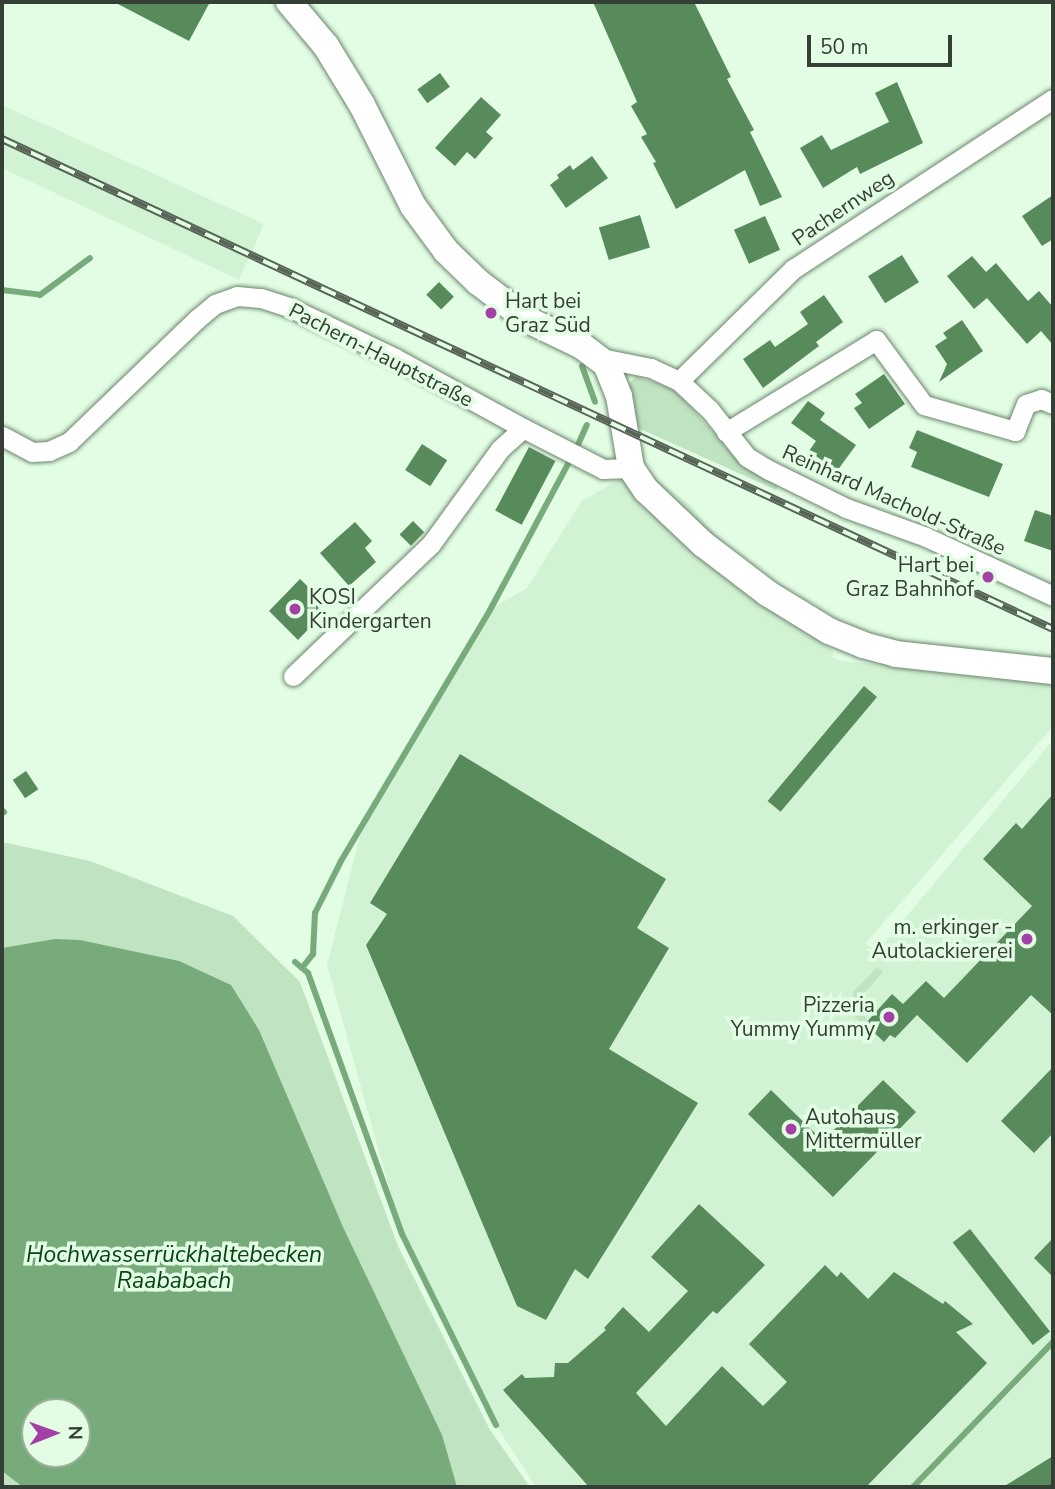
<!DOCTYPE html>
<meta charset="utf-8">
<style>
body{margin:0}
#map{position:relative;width:1055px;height:1489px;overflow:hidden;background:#e2fde3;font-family:"Nunito Sans",sans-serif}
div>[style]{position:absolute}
.built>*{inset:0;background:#d1f2d3}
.green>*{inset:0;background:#c0e3c1}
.water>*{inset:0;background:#78ab7b}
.stream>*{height:6px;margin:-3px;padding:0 3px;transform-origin:3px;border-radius:3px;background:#78ab7b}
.building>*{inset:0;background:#588b5c;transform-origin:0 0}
.roads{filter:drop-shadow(0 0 2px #6c846d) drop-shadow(0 0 2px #6c846d)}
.minor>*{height:19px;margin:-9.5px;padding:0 9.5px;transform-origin:9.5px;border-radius:9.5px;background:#fff}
.secondary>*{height:26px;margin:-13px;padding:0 13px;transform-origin:13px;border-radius:13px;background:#fff}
.rail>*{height:8px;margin-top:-4px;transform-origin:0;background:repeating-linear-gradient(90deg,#e2fde3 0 16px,#576457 0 32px);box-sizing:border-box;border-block:2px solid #576457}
.dots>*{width:19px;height:19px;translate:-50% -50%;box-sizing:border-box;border:4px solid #e2fde3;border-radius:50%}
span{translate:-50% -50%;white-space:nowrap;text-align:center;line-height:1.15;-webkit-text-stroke:7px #e2fde3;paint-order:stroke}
.street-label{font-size:21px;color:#353f35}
.poi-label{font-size:21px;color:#353f35}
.left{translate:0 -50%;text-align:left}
.right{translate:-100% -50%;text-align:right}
.water-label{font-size:23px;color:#074315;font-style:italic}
.frame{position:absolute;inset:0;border:4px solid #353f35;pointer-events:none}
.north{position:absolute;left:21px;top:1398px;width:70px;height:70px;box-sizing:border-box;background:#e2fde3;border:2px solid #9db19d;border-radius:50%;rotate:89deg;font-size:19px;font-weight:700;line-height:28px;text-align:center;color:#353f35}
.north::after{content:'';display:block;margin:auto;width:24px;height:32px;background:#a340a6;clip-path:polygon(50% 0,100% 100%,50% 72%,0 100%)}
.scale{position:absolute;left:807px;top:35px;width:145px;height:32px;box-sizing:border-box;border:4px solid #353f35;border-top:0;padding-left:9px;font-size:21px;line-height:24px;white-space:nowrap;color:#353f35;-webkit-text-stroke:5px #e2fde3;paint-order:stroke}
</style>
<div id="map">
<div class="built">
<i style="clip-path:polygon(2px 105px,264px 224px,239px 280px,2px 168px)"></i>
<i style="clip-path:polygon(640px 467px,689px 504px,723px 543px,834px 653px,832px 657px,840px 661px,1050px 679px,1053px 682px,1053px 726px,865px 944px,878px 951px,1053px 740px,1053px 1487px,536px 1487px,496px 1425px,402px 1234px,327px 965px,361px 832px,490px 610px,527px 588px,582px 501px)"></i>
</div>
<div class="green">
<i style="clip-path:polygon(636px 376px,675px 389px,732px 454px,750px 470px,779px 485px,776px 490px,636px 427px,627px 387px)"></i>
<i style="clip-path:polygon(evenodd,2px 842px,90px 861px,233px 916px,300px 982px,398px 1246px,490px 1430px,530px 1487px,2px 1487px,2px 842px,35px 1412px,77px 1412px,77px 1454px,35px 1454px,35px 1412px)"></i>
<i style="clip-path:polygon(877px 967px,883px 972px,857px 1001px,867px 1021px,863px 1026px,855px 1017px,853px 992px)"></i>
</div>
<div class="water">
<i style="clip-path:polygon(evenodd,55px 939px,80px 940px,179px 961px,231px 985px,259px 1030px,343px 1227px,442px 1435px,457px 1487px,23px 1487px,2px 1471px,2px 948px,55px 939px,35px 1412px,77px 1412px,77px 1454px,35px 1454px,35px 1412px)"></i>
</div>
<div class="stream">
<i style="left:2px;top:290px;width:38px;rotate:7deg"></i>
<i style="left:40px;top:295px;width:62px;rotate:-36.5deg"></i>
<i style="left:582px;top:366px;width:38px;rotate:70deg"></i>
<i style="left:577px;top:447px;width:24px;rotate:-66deg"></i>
<i style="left:2px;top:810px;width:3px;rotate:45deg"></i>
<i style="left:295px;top:962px;width:17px;rotate:40deg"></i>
<i style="left:308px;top:973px;width:277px;rotate:70.2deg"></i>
<i style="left:402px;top:1234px;width:213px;rotate:63.8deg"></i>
<i style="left:302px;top:968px;width:18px;rotate:-52deg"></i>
<i style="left:313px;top:954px;width:41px;rotate:-87.2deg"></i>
<i style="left:315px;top:913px;width:58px;rotate:-63.4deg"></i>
<i style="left:341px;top:861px;width:292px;rotate:-59.3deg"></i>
<i style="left:490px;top:610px;width:170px;rotate:-61.9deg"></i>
<i style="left:913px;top:1487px;width:202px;rotate:-46deg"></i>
</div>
<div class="building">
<i style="clip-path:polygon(114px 2px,210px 2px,189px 41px)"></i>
<i style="clip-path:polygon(593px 2px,694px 2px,731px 77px,727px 79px,754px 130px,750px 132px,782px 197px,760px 206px,745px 170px,676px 209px,653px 163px,656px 162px,641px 137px,647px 134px,631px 106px,637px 102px)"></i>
<i style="left:440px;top:73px;width:17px;height:28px;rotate:54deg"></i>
<i style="clip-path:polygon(897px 82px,923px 143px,860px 174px,857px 167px,823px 188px,800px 148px,822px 135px,831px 150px,889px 122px,875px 93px)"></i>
<i style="clip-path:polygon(481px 97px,501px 115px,486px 132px,493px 138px,475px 159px,467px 152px,455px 166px,435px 148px)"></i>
<i style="clip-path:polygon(592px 156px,608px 178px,566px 208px,550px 185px,559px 178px,557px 175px,570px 165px,573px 170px)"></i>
<i style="clip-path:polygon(1053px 195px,1053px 239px,1042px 246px,1022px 216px)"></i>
<i style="left:640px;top:215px;width:34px;height:43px;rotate:73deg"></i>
<i style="left:765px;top:216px;width:37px;height:34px;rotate:66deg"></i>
<i style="left:902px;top:255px;width:32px;height:40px;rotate:58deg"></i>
<i style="clip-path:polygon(972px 256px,986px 272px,996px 263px,1028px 301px,1039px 291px,1053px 307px,1053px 345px,1041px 331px,1027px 344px,987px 298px,974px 309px,947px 276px)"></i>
<i style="left:439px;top:282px;width:21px;height:18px;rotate:45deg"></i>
<i style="clip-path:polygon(824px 295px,843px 322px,816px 342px,819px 346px,763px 388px,743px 359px,770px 340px,775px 347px,808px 324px,800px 312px)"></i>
<i style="clip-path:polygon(962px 320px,983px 351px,939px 382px,947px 364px,935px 346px,947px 338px,943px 333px)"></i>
<i style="clip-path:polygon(884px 374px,905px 404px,869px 429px,854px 408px,862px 403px,855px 394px)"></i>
<i style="clip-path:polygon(808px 401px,825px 413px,820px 420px,856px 445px,837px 471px,809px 451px,816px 441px,791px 423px)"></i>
<i style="clip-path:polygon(917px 430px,1003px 464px,989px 497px,911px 467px,917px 452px,909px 448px)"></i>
<i style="left:422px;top:444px;width:30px;height:31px;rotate:33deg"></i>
<i style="left:529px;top:447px;width:30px;height:72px;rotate:28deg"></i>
<i style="clip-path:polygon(1035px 510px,1053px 516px,1053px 551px,1024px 541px)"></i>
<i style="left:413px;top:521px;width:16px;height:19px;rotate:45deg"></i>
<i style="clip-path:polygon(355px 522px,372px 541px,365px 548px,376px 562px,349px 586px,320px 553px)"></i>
<i style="clip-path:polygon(300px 579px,324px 602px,318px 608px,324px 613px,298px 640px,269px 611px)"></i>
<i style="left:864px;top:686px;width:17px;height:150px;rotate:40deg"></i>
<i style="clip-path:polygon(460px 754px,666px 879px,637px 928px,669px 948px,609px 1049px,698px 1103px,588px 1279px,575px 1269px,546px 1320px,517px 1306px,366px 945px,387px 914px,370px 903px)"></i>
<i style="left:26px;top:771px;width:22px;height:16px;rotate:56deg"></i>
<i style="clip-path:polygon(1053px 794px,1053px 1015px,1031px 995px,967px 1063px,917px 1015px,895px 1038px,890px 1035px,884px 1042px,865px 1024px,892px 994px,903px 1004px,926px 981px,944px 998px,1032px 906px,983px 859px,1016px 823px,1022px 829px)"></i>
<i style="clip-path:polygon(1053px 1067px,1053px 1133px,1034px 1153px,1001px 1121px)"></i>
<i style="clip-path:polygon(883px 1080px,916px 1112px,833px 1197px,748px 1114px,771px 1090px,823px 1141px)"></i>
<i style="clip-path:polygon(699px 1204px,765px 1265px,717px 1314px,713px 1311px,636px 1393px,666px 1426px,722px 1366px,763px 1406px,787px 1382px,749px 1344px,825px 1265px,837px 1277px,841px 1272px,868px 1299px,894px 1272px,943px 1304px,945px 1301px,973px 1324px,956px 1332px,987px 1363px,866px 1487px,589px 1487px,503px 1390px,522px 1374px,525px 1378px,554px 1377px,555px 1363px,568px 1363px,606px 1330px,604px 1328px,623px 1307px,649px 1332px,688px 1291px,651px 1257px)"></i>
<i style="left:970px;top:1229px;width:130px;height:22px;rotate:52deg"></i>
<i style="clip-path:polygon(1053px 1238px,1053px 1277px,1034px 1258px)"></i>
<i style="clip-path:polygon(1053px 1456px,1053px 1487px,1003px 1487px)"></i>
</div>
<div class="roads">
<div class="minor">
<i style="left:601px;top:358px;width:51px;rotate:11.3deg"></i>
<i style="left:651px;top:368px;width:31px;rotate:25deg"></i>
<i style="left:679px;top:381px;width:42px;rotate:43.1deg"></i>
<i style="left:710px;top:410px;width:60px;rotate:51.8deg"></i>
<i style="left:747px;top:457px;width:26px;rotate:31deg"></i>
<i style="left:769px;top:470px;width:86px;rotate:26.3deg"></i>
<i style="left:846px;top:508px;width:85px;rotate:19.9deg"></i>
<i style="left:926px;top:537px;width:140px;rotate:24.9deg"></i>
<i style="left:679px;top:381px;width:160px;rotate:-44.5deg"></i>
<i style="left:793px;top:269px;width:311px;rotate:-33.2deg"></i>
<i style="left:726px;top:432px;width:176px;rotate:-31.5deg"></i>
<i style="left:876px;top:340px;width:81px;rotate:53.6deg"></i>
<i style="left:924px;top:405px;width:95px;rotate:15.9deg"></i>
<i style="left:1015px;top:431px;width:29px;rotate:-68deg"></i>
<i style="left:1026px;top:404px;width:16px;rotate:-18deg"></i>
<i style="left:1041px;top:399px;width:13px;rotate:23deg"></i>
<i style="left:2px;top:436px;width:34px;rotate:28deg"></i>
<i style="left:32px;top:452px;width:17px;rotate:-3deg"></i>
<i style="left:49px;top:451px;width:22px;rotate:-24deg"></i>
<i style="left:69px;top:442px;width:178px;rotate:-43.9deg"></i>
<i style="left:197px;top:319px;width:23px;rotate:-40deg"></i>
<i style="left:215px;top:304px;width:23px;rotate:-20deg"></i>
<i style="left:237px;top:296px;width:24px;rotate:5deg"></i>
<i style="left:261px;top:298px;width:32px;rotate:18deg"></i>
<i style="left:291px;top:308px;width:115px;rotate:25.7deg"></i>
<i style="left:395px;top:358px;width:146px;rotate:28.7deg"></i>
<i style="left:293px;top:676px;width:191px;rotate:-43.7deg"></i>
<i style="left:431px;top:544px;width:117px;rotate:-54deg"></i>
<i style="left:500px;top:449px;width:31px;rotate:-42deg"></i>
<i style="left:523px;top:428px;width:90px;rotate:27.1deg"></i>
<i style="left:603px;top:469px;width:28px;rotate:-2deg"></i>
</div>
<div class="secondary">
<i style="left:289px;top:2px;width:57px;rotate:49.9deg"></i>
<i style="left:326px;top:46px;width:69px;rotate:58.6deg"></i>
<i style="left:362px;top:105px;width:113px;rotate:63.2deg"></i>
<i style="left:413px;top:206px;width:56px;rotate:53.7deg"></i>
<i style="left:446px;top:251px;width:45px;rotate:44.1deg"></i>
<i style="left:478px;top:282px;width:63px;rotate:37.2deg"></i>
<i style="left:528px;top:320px;width:60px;rotate:25.7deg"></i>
<i style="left:582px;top:346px;width:30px;rotate:37deg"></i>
<i style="left:606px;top:364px;width:35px;rotate:68deg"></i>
<i style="left:619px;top:396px;width:73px;rotate:80.5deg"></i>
<i style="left:631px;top:468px;width:27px;rotate:56deg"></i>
<i style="left:646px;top:490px;width:79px;rotate:43.5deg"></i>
<i style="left:703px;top:544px;width:81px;rotate:37.4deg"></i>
<i style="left:767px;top:593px;width:73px;rotate:31.5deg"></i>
<i style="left:829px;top:631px;width:37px;rotate:22deg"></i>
<i style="left:863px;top:645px;width:34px;rotate:15deg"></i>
<i style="left:896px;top:654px;width:158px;rotate:6.2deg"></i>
</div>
</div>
<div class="rail">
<i style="left:2px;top:139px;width:1160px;rotate:25deg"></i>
</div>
<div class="dots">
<i style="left:491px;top:313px;background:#a340a6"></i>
<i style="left:988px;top:577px;background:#a340a6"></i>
<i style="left:295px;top:609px;background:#a340a6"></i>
<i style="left:1027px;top:939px;background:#a340a6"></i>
<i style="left:889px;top:1017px;background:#a340a6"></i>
<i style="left:791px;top:1129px;background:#a340a6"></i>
</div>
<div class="street-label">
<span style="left:843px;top:208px;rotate:-34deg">Pachernweg</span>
<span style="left:381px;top:355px;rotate:27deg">Pachern-Hauptstraße</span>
<span style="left:894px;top:500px;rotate:24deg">Reinhard Machold-Straße</span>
</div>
<div class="poi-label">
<span class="left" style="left:505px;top:313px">Hart bei<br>Graz Süd</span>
<span class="right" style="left:974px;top:577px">Hart bei<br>Graz Bahnhof</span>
<span class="left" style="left:309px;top:609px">KOSI<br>Kindergarten</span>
<span class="right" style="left:1013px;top:939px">m. erkinger -<br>Autolackiererei</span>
<span class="right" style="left:875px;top:1017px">Pizzeria<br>Yummy Yummy</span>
<span class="left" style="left:805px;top:1129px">Autohaus<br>Mittermüller</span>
</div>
<div class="water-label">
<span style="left:174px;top:1268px">Hochwasserrückhaltebecken<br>Raababach</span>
</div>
<div class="frame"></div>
<div class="north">N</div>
<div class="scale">50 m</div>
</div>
